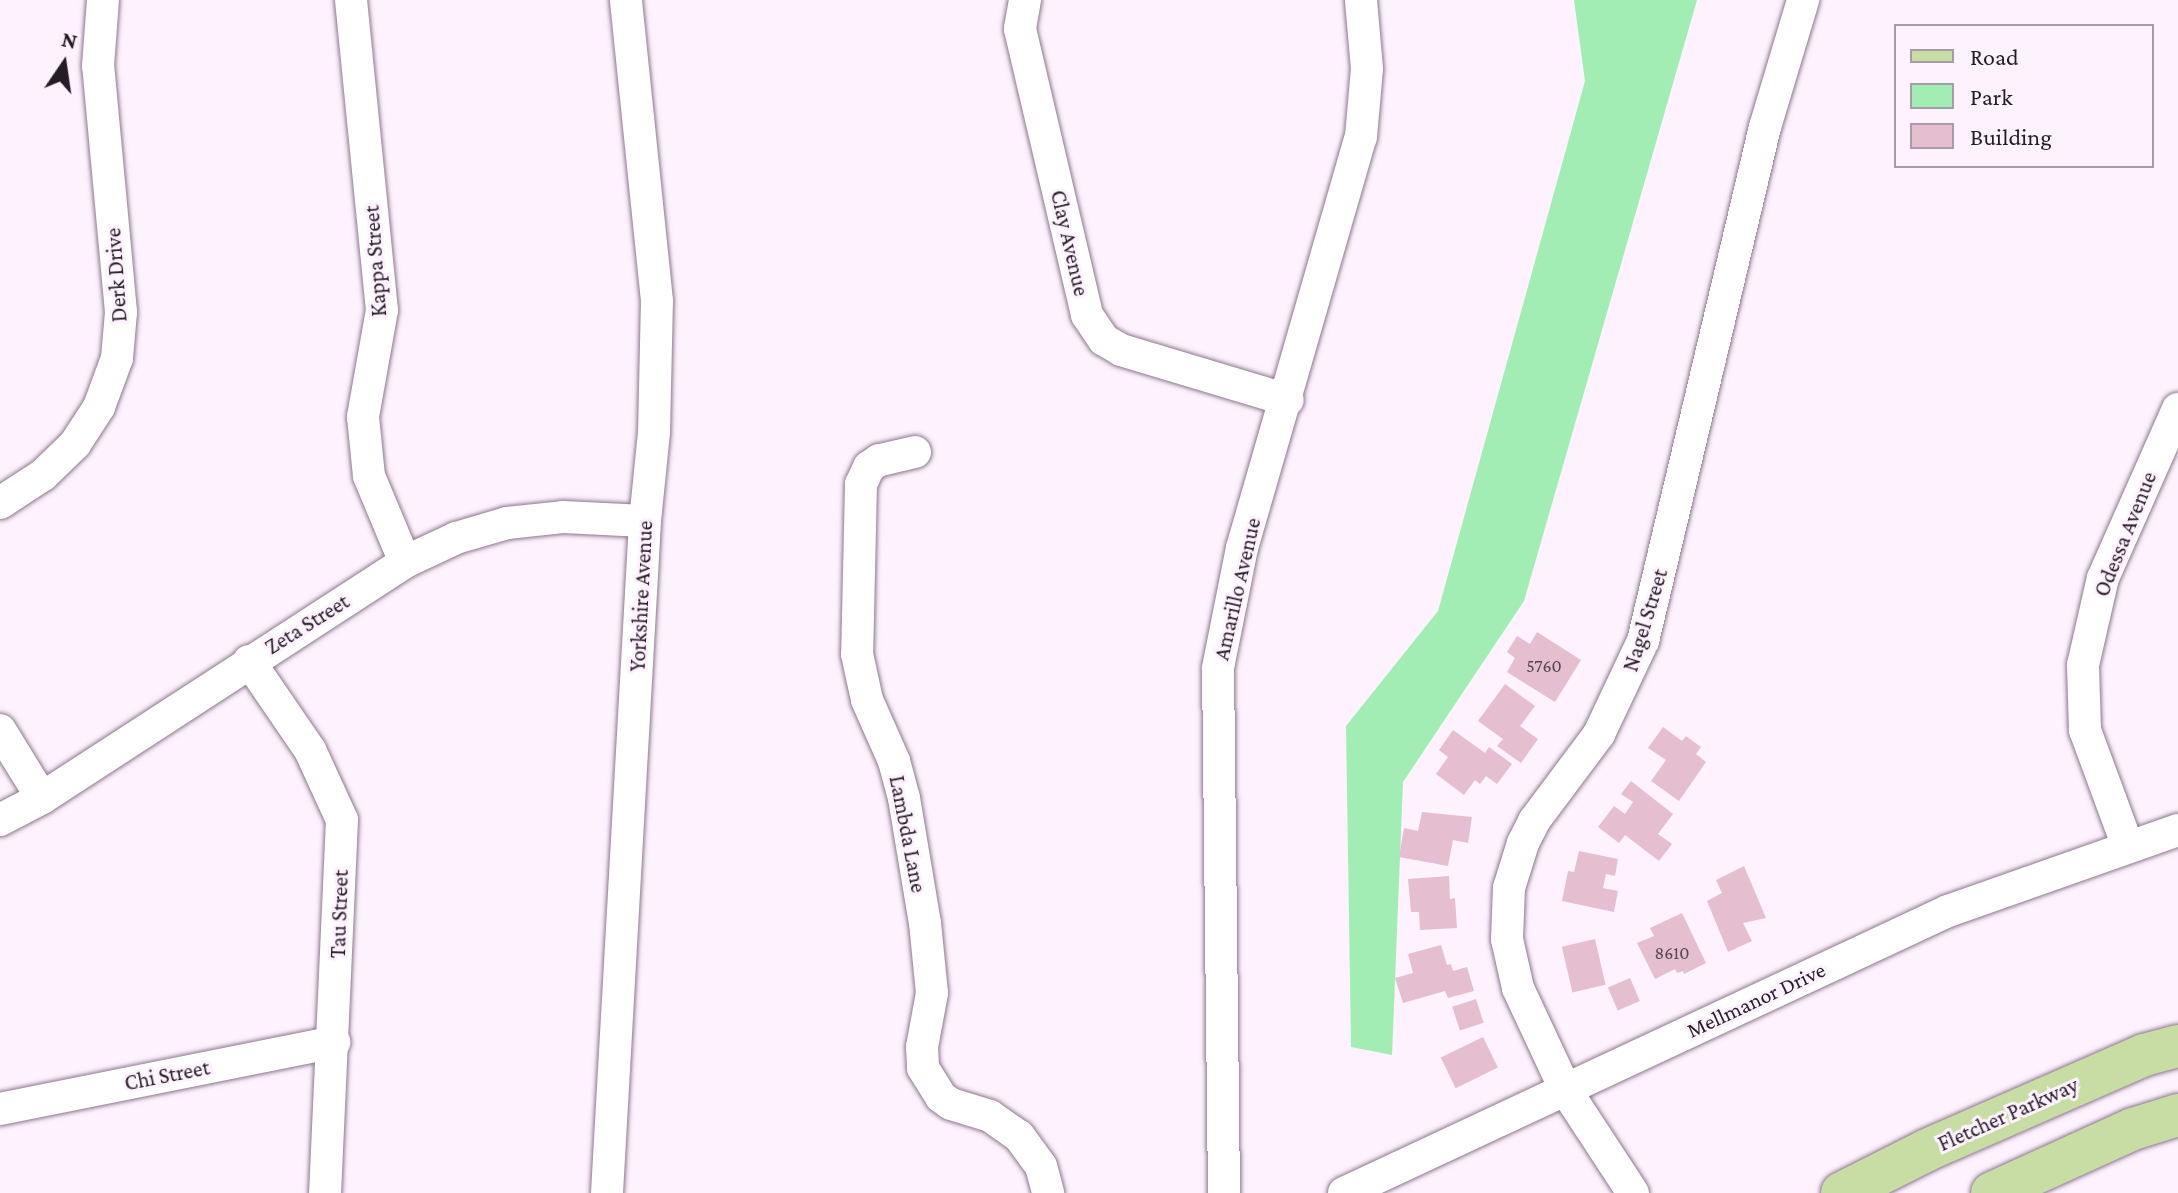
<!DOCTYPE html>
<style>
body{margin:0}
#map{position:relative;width:2178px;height:1193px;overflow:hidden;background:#fdf2fd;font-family:"Crimson Pro",serif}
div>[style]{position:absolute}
.green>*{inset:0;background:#a1edb4}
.building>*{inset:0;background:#e5bfcf;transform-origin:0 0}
.roads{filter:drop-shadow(0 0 2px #8e768e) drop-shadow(0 0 2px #8e768e)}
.minor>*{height:32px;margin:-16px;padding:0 16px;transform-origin:16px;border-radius:16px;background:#fff}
.major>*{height:42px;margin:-21px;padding:0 21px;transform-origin:21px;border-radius:21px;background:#c8dda4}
span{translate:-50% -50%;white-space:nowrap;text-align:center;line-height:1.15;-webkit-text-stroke:6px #fdf2fd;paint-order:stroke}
.number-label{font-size:18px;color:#564550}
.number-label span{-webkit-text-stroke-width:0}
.street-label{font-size:22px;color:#261c26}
.legend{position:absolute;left:1894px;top:24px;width:260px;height:144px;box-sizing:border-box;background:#fdf2fd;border:2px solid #a79ca7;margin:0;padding:10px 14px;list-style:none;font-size:24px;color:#261c26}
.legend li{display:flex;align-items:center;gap:16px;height:40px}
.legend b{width:40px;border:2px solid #a79ca7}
.north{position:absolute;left:24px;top:24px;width:80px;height:80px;-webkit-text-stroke:6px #fdf2fd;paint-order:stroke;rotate:13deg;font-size:22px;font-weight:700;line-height:32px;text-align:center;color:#261c26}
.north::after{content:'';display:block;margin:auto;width:28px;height:36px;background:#261c26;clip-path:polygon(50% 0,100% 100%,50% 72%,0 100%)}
</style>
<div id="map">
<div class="green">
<i style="clip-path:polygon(1574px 0,1697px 0,1524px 601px,1403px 782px,1392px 1055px,1351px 1047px,1346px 726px,1438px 611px,1585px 81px)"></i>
</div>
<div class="building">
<i style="clip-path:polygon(1537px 632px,1581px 660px,1555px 702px,1507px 672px,1515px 658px,1507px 652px,1517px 636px,1530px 644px)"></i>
<i style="clip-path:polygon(1505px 684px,1535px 706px,1520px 726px,1538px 739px,1521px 763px,1497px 746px,1503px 739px,1478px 721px)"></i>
<i style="clip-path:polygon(1663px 727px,1682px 741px,1686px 736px,1701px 747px,1696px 754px,1706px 762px,1679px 801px,1651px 781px,1666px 760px,1648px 748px)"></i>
<i style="clip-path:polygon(1453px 730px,1485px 753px,1489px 747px,1512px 764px,1497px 784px,1486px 776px,1480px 784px,1475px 780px,1464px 795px,1436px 774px,1448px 757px,1439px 750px)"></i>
<i style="clip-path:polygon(1631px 781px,1673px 814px,1658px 834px,1672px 844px,1659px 861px,1625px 835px,1619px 843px,1598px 827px,1614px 806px,1625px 814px,1633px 802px,1621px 794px)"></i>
<i style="clip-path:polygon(1422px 812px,1472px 817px,1468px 843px,1453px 840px,1448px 866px,1399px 857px,1404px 828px,1418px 831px)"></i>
<i style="clip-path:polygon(1579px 851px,1618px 859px,1615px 876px,1606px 874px,1603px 888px,1618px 891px,1614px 912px,1562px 901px,1568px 871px,1574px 872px)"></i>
<i style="clip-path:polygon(1744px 866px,1766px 918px,1743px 923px,1752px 941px,1728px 952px,1707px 901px,1722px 893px,1716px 880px)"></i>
<i style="clip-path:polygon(1449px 876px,1450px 899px,1455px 898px,1457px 928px,1420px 930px,1419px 912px,1411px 912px,1408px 879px)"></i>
<i style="clip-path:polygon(1682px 913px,1706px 963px,1684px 974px,1683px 971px,1677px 973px,1675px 969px,1655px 979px,1637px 943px,1654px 936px,1650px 928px)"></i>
<i style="left:1595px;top:939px;width:47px;height:34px;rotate:77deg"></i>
<i style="clip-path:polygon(1441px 945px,1447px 965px,1451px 964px,1453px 971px,1467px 967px,1474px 991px,1448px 998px,1445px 991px,1403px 1003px,1395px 978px,1413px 973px,1408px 954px)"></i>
<i style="left:1630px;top:978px;width:25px;height:24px;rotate:67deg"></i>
<i style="left:1476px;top:999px;width:25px;height:25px;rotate:72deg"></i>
<i style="left:1483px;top:1037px;width:34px;height:47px;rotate:64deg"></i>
</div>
<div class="roads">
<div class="minor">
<i style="left:351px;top:0;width:312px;rotate:84.3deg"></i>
<i style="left:382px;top:310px;width:109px;rotate:100.1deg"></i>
<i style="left:363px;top:417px;width:59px;rotate:84.2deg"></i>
<i style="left:369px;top:476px;width:93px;rotate:67.3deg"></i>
<i style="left:1025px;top:0;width:29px;rotate:100deg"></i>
<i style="left:1020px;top:29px;width:294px;rotate:76.8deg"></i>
<i style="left:1087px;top:315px;width:30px;rotate:56deg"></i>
<i style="left:1104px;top:340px;width:20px;rotate:30deg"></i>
<i style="left:1121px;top:350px;width:174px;rotate:16.7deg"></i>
<i style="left:915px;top:452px;width:37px;rotate:167deg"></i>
<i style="left:879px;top:460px;width:12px;rotate:145deg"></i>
<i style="left:869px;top:467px;width:19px;rotate:115deg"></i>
<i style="left:861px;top:484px;width:170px;rotate:91.3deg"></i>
<i style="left:857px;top:654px;width:47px;rotate:77.7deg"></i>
<i style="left:867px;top:700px;width:67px;rotate:66.1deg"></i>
<i style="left:894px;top:761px;width:38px;rotate:75deg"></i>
<i style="left:904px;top:798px;width:127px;rotate:80.5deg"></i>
<i style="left:925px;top:923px;width:70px;rotate:84.3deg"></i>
<i style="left:932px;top:993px;width:55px;rotate:100.5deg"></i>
<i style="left:922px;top:1047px;width:21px;rotate:87deg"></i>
<i style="left:923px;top:1068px;width:34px;rotate:58deg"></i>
<i style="left:941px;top:1097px;width:12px;rotate:35deg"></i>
<i style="left:951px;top:1104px;width:41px;rotate:17.1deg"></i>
<i style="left:990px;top:1116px;width:35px;rotate:35deg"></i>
<i style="left:1019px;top:1136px;width:37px;rotate:54deg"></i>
<i style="left:1041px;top:1166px;width:28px;rotate:75deg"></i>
<i style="left:0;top:503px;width:51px;rotate:-33.1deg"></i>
<i style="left:43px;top:475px;width:45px;rotate:-44.1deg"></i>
<i style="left:75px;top:444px;width:44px;rotate:-57deg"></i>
<i style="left:99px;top:407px;width:52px;rotate:-69.8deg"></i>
<i style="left:117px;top:358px;width:46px;rotate:-85deg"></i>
<i style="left:121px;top:312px;width:247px;rotate:-95.3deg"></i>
<i style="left:98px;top:66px;width:66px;rotate:-85.7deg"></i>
<i style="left:249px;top:661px;width:108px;rotate:55.6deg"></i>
<i style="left:310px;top:750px;width:77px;rotate:65.4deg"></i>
<i style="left:342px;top:820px;width:373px;rotate:92.6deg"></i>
<i style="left:0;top:730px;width:80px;rotate:58.3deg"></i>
<i style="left:0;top:820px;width:47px;rotate:-27.6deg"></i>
<i style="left:42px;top:798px;width:433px;rotate:-33deg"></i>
<i style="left:405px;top:562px;width:56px;rotate:-25.2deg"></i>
<i style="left:456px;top:538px;width:53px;rotate:-16.4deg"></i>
<i style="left:507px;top:523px;width:56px;rotate:-6.1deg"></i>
<i style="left:563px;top:517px;width:82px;rotate:2.8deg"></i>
<i style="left:2128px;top:847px;width:125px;rotate:-110.2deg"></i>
<i style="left:2085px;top:730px;width:65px;rotate:-91.8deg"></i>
<i style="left:2083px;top:665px;width:89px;rotate:-77.1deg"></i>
<i style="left:2103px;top:578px;width:185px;rotate:-66.1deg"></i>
<i style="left:0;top:1109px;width:341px;rotate:-11.3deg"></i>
<i style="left:607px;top:1193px;width:673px;rotate:-86.76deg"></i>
<i style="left:645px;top:521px;width:89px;rotate:-84.2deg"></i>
<i style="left:654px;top:432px;width:131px;rotate:-88.7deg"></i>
<i style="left:657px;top:301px;width:303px;rotate:-95.9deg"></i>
<i style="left:1224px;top:1193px;width:525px;rotate:-90.65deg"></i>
<i style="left:1218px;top:668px;width:122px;rotate:-78.7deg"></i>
<i style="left:1242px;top:548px;width:428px;rotate:-73.9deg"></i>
<i style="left:1361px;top:137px;width:68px;rotate:-85deg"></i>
<i style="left:1367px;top:69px;width:69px;rotate:-95deg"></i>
<i style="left:1344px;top:1193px;width:667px;rotate:-25.03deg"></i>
<i style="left:1948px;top:911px;width:244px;rotate:-19.4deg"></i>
<i style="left:1633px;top:1193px;width:124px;rotate:-123.2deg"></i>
<i style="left:1565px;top:1089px;width:111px;rotate:-115deg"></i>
<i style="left:1518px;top:988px;width:50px;rotate:-102.7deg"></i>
<i style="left:1507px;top:939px;width:51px;rotate:-87.8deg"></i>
<i style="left:1509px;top:888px;width:47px;rotate:-72.7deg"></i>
<i style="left:1523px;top:843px;width:25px;rotate:-63deg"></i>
<i style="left:1534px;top:821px;width:109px;rotate:-53.2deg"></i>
<i style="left:1599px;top:734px;width:103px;rotate:-64.7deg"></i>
<i style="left:1643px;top:641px;width:528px;rotate:-76.65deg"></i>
<i style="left:1765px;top:127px;width:133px;rotate:-73.3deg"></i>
</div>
<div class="major">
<i style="left:1842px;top:1193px;width:95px;rotate:-26.8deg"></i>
<i style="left:1927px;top:1150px;width:237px;rotate:-23.6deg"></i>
<i style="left:2144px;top:1055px;width:35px;rotate:-15deg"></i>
<i style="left:1992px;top:1193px;width:155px;rotate:-24.4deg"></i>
<i style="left:2133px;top:1129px;width:47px;rotate:-17.3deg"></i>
</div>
</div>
<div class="number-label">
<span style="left:1544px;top:666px">5760</span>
<span style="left:1672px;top:953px">8610</span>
</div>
<div class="street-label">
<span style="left:1070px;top:243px;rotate:77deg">Clay Avenue</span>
<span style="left:375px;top:261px;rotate:-94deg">Kappa Street</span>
<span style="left:116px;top:275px;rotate:-94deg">Derk Drive</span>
<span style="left:2125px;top:534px;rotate:-68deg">Odessa Avenue</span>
<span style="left:1237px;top:589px;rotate:-77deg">Amarillo Avenue</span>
<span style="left:641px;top:596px;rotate:-87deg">Yorkshire Avenue</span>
<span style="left:1645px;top:620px;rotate:-73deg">Nagel Street</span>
<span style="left:307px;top:624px;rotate:-32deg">Zeta Street</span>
<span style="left:908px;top:834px;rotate:79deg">Lambda Lane</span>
<span style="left:339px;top:914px;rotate:-88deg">Tau Street</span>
<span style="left:1756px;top:1000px;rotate:-25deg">Mellmanor Drive</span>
<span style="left:167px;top:1075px;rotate:-11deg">Chi Street</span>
<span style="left:2008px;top:1114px;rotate:-24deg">Fletcher Parkway</span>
</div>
<ul class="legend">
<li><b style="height:10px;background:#c8dda4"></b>Road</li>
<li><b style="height:22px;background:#a1edb4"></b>Park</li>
<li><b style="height:22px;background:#e5bfcf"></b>Building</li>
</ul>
<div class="north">N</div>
</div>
